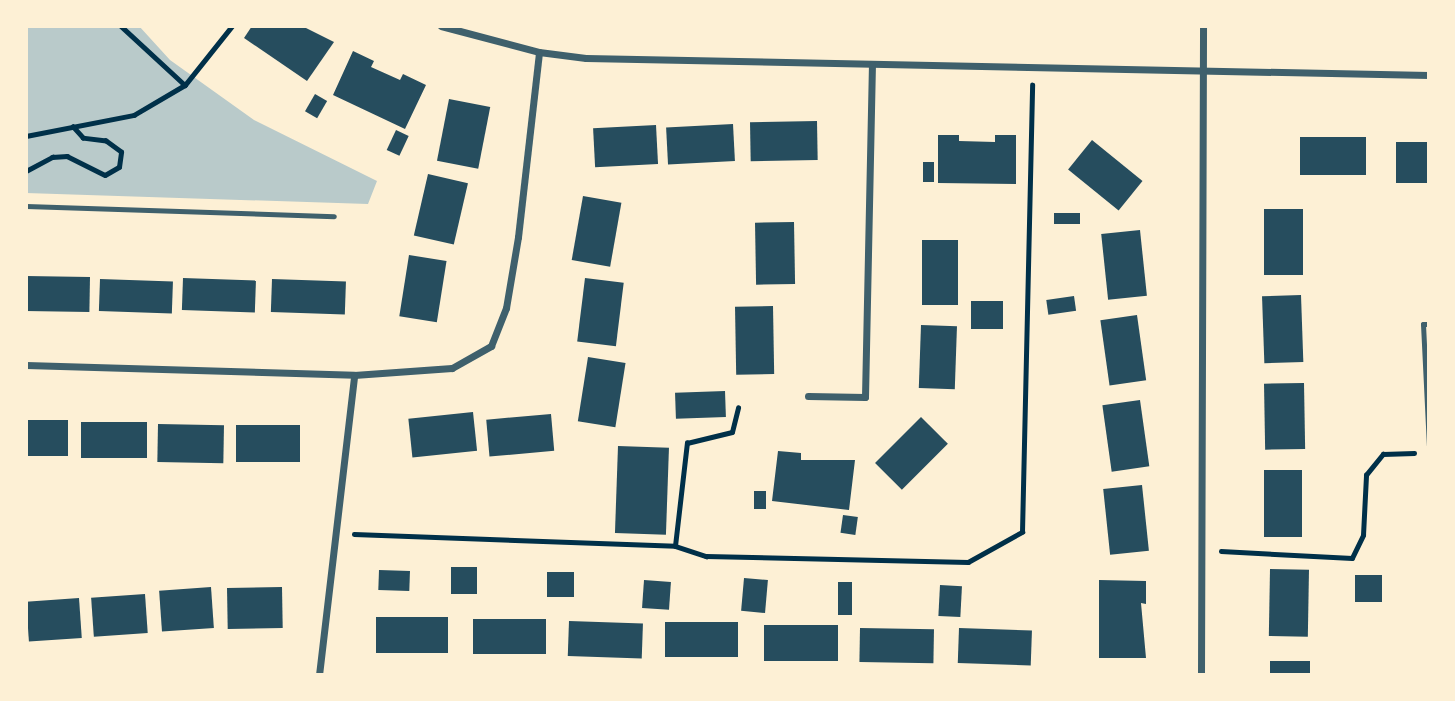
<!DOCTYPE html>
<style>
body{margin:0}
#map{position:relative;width:1455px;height:701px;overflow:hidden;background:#fdf0d5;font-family:"Noto Serif",serif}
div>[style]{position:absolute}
.green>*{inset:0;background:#b9caca}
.building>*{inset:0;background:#264d5e;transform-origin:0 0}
.path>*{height:4.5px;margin:-2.25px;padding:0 2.25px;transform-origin:2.25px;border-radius:2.25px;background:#003049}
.service>*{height:5px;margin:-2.5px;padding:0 2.5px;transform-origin:2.5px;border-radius:2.5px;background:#3f606c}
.minor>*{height:7px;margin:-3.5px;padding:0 3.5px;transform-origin:3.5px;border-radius:3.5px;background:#3f606c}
span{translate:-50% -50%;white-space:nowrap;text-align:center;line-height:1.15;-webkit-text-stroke:5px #fdf0d5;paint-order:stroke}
.frame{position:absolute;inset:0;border:28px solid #fdf0d5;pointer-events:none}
</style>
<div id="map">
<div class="green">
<i style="clip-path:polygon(26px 26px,139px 26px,170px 60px,254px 120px,377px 181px,368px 204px,26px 193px)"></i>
</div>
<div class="building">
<i style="clip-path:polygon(252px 26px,302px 26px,334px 42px,307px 81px,244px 38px)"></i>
<i style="clip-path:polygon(353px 51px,374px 61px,371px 67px,400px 80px,403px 74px,426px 85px,405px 129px,333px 95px)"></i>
<i style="left:315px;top:94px;width:14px;height:20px;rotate:30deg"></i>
<i style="left:449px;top:99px;width:42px;height:63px;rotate:11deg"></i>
<i style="left:817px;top:121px;width:39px;height:67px;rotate:89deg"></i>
<i style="left:733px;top:124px;width:37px;height:67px;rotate:87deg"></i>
<i style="left:656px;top:125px;width:39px;height:63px;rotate:87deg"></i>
<i style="left:396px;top:130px;width:14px;height:22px;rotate:25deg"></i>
<i style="clip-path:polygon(938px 135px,959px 135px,959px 141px,995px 142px,995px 135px,1016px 135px,1016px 184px,938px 183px)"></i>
<i style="left:1300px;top:137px;width:66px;height:38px"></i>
<i style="left:1092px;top:140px;width:65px;height:38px;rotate:39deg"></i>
<i style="left:1396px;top:142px;width:33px;height:41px"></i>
<i style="left:923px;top:162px;width:11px;height:20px"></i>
<i style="left:428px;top:174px;width:41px;height:63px;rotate:13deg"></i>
<i style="left:583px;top:196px;width:39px;height:65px;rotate:10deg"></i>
<i style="left:1264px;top:209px;width:39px;height:66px"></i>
<i style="left:1080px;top:213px;width:11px;height:26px;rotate:90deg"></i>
<i style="left:794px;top:222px;width:62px;height:39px;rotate:89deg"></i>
<i style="left:1140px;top:230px;width:66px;height:39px;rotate:84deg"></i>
<i style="left:922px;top:240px;width:36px;height:65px"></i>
<i style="left:409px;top:255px;width:38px;height:62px;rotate:9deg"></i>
<i style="left:26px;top:276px;width:64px;height:35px;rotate:1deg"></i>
<i style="left:183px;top:278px;width:73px;height:32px;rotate:2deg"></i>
<i style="left:585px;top:278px;width:39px;height:64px;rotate:7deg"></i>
<i style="left:100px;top:279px;width:73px;height:32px;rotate:2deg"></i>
<i style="left:272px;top:279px;width:74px;height:33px;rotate:2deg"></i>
<i style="left:1301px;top:295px;width:67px;height:39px;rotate:88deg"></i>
<i style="left:1074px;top:296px;width:15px;height:28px;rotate:82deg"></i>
<i style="left:971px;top:301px;width:32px;height:28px"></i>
<i style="left:773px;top:306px;width:68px;height:38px;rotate:89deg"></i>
<i style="left:1137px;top:315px;width:66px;height:37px;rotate:82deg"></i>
<i style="left:921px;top:325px;width:36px;height:63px;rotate:2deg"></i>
<i style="left:588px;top:357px;width:38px;height:65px;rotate:9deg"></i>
<i style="left:1304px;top:383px;width:66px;height:40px;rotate:89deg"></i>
<i style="left:725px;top:391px;width:26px;height:50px;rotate:88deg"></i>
<i style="left:1140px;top:400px;width:67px;height:38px;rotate:82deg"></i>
<i style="left:473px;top:412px;width:39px;height:65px;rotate:84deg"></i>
<i style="left:551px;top:414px;width:37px;height:65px;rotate:85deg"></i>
<i style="left:921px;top:417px;width:38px;height:65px;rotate:45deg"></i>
<i style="left:26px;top:420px;width:42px;height:36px"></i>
<i style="left:81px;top:422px;width:66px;height:36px"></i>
<i style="left:158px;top:424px;width:66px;height:38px;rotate:1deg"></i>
<i style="left:236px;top:425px;width:64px;height:37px"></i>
<i style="left:618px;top:446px;width:51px;height:87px;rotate:2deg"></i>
<i style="clip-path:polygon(778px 451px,801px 453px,801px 460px,855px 460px,849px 510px,772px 501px)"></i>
<i style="left:1264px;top:470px;width:38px;height:67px"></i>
<i style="left:1142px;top:485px;width:66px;height:39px;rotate:84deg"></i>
<i style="left:754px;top:491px;width:12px;height:18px"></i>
<i style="left:843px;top:515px;width:15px;height:18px;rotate:8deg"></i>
<i style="left:451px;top:567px;width:26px;height:27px"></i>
<i style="left:1270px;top:569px;width:39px;height:67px;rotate:1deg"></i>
<i style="left:379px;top:570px;width:31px;height:20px;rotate:2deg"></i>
<i style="left:547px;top:572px;width:27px;height:25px"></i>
<i style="left:1355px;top:575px;width:27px;height:27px"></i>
<i style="left:744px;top:578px;width:24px;height:33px;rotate:5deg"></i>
<i style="left:644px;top:580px;width:27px;height:28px;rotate:4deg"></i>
<i style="clip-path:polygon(1099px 580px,1146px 581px,1146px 604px,1141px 603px,1146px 658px,1099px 658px)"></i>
<i style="left:838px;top:582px;width:14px;height:33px"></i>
<i style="left:940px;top:585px;width:22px;height:31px;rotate:3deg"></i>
<i style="left:211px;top:587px;width:41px;height:52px;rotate:86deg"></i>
<i style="left:282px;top:587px;width:41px;height:55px;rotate:89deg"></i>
<i style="left:145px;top:594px;width:39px;height:54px;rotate:86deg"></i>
<i style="left:79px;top:598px;width:40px;height:53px;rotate:86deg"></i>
<i style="left:376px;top:617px;width:72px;height:36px"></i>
<i style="left:473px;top:619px;width:73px;height:35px"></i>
<i style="left:569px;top:621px;width:74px;height:35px;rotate:2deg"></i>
<i style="left:665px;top:622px;width:73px;height:35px"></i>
<i style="left:764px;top:625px;width:74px;height:36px"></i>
<i style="left:860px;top:628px;width:74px;height:34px;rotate:1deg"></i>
<i style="left:959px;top:628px;width:73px;height:35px;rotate:2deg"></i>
<i style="left:1310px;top:661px;width:14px;height:40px;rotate:90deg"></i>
</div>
<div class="path">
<i style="left:121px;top:26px;width:87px;rotate:42.7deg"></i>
<i style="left:26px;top:136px;width:110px;rotate:-11deg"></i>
<i style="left:134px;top:115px;width:59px;rotate:-30.5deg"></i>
<i style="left:185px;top:85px;width:75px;rotate:-51.5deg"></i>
<i style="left:26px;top:171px;width:30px;rotate:-28deg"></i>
<i style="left:52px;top:157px;width:15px;rotate:-4deg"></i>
<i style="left:67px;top:156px;width:42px;rotate:26.6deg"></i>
<i style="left:105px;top:175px;width:16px;rotate:-30deg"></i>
<i style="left:119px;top:167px;width:15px;rotate:-82deg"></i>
<i style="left:121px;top:152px;width:19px;rotate:-144deg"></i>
<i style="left:106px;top:141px;width:23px;rotate:-173deg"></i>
<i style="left:83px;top:138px;width:15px;rotate:-132deg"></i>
<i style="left:354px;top:534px;width:321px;rotate:2.1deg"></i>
<i style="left:675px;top:546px;width:33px;rotate:18deg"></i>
<i style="left:706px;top:556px;width:262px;rotate:1.3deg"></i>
<i style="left:968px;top:562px;width:62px;rotate:-29.1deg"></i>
<i style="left:1022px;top:532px;width:447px;rotate:-88.7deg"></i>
<i style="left:675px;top:546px;width:104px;rotate:-83.4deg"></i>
<i style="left:687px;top:443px;width:46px;rotate:-13.7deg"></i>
<i style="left:732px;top:432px;width:25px;rotate:-76deg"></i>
<i style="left:1221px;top:551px;width:131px;rotate:3.1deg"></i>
<i style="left:1352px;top:558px;width:25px;rotate:-64deg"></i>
<i style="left:1363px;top:535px;width:60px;rotate:-87.1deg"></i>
<i style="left:1366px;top:475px;width:27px;rotate:-51deg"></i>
<i style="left:1383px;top:454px;width:31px;rotate:-2deg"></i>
</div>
<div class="service">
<i style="left:26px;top:206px;width:308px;rotate:1.9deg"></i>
<i style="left:1429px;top:324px;width:6px;rotate:180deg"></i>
<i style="left:1423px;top:324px;width:122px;rotate:87.2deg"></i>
</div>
<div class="minor">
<i style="left:441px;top:26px;width:101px;rotate:14.9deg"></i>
<i style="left:539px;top:52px;width:47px;rotate:7.3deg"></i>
<i style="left:586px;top:58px;width:843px;rotate:1.16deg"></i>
<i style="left:26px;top:365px;width:328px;rotate:1.7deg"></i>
<i style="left:354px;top:375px;width:98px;rotate:-4.1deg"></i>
<i style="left:452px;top:368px;width:45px;rotate:-29.4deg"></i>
<i style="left:491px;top:346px;width:41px;rotate:-68.5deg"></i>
<i style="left:506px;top:308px;width:72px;rotate:-80.4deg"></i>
<i style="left:518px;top:237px;width:186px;rotate:-83.5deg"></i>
<i style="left:808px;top:396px;width:57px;rotate:1deg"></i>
<i style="left:865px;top:397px;width:332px;rotate:-88.8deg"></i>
<i style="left:319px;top:675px;width:302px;rotate:-83.3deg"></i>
<i style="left:1201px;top:675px;width:649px;rotate:-89.82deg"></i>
</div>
<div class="frame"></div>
</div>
